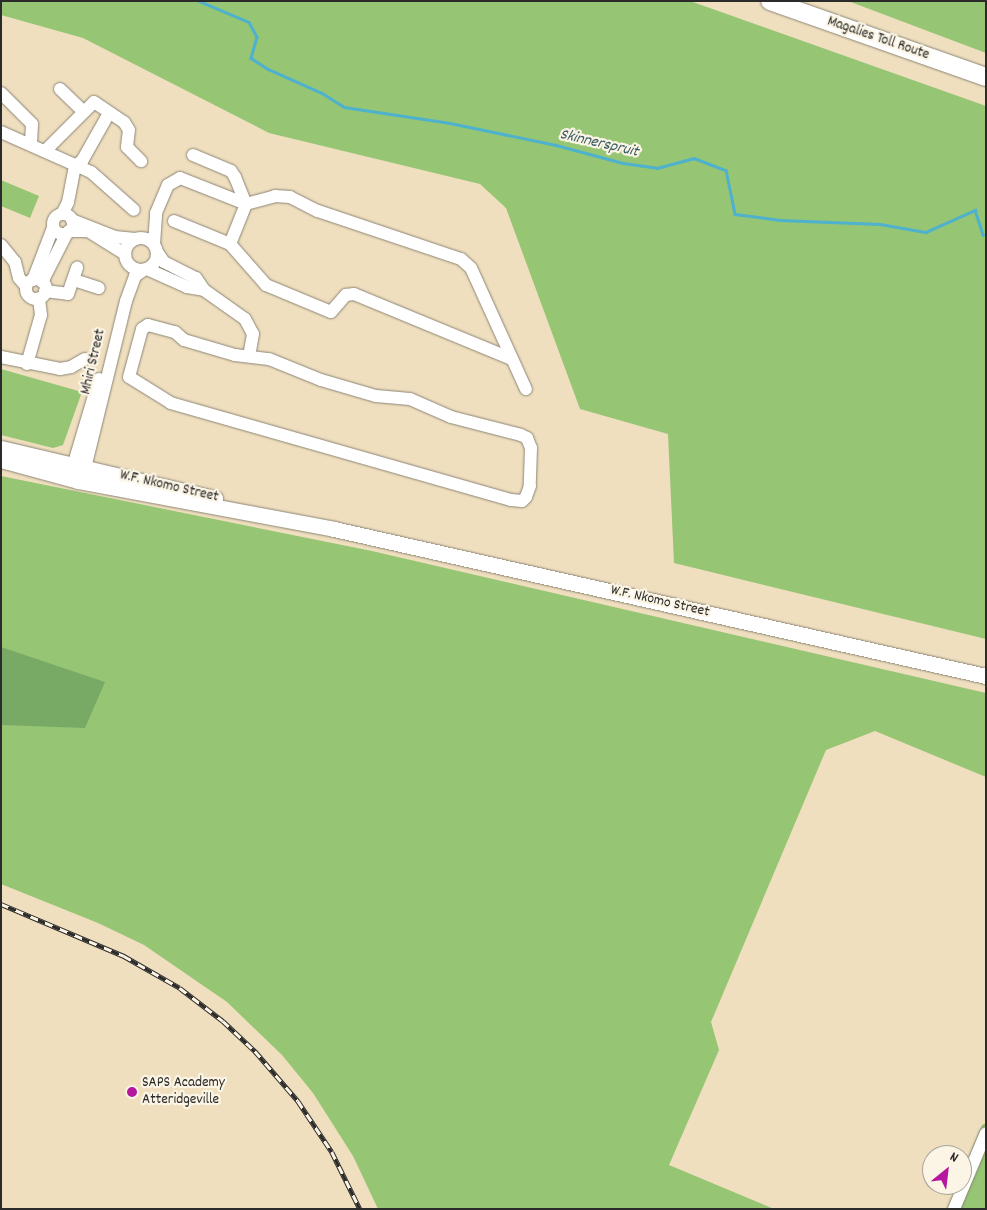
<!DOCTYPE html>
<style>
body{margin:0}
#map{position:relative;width:987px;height:1210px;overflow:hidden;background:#efdfbf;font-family:Dekko,sans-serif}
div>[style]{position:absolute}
.green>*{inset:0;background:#96c574}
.forest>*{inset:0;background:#78aa66}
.stream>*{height:2.5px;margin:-1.25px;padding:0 1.25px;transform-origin:1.25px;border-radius:1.25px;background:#4eb1cd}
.roads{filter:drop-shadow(0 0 1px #8d8575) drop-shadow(0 0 1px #8d8575)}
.minor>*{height:12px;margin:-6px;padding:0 6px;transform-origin:6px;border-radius:6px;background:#fff}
.minor>.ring{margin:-6px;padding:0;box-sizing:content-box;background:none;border:12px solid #fff;border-radius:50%}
.major>*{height:15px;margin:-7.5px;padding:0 7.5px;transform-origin:7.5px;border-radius:7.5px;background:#fff}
.highway>*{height:18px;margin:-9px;padding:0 9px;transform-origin:9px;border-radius:9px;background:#fff}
.rail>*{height:4.5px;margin-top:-2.25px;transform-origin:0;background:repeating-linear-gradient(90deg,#fcf5e5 0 8px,#2b2b2b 0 16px);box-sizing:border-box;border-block:1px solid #2b2b2b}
.dots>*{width:14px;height:14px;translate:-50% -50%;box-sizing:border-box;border:2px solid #fcf5e5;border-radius:50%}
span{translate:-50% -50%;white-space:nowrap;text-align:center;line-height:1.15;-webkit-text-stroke:4.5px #fcf5e5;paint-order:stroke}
.street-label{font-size:15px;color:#2b2b2b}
.poi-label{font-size:15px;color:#2b2b2b}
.left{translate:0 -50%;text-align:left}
.water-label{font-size:16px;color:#375a64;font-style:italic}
.frame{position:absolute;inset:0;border:2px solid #2b2b2b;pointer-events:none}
.north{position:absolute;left:922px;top:1145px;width:50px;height:50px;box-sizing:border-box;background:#fcf5e5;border:1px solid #a8a49b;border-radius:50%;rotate:29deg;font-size:14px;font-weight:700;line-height:20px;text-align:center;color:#2b2b2b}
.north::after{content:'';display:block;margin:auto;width:18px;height:22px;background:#b5179e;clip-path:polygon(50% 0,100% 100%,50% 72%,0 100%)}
</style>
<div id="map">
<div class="green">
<i style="clip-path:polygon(1px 1px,690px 1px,986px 106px,986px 639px,674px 563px,668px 434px,580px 409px,506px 208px,480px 184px,269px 133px,83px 38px,1px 15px)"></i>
<i style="clip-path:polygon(848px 1px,986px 1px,986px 53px)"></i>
<i style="clip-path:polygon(1px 180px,39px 196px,30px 218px,1px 206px)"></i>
<i style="clip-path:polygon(1px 369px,82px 392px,63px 445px,53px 448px,1px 435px)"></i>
<i style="clip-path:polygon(1px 476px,372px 551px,986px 693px,986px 777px,875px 731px,826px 750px,711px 1022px,719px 1050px,669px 1165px,774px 1209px,378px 1209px,353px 1156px,313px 1093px,282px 1055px,227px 1002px,144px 945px,98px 923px,1px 884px)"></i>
<i style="clip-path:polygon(986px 1123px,986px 1209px,947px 1209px,957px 1185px,962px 1185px,962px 1173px,982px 1125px)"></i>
</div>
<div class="forest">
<i style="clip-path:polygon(1px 647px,105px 682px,85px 728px,1px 725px)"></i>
</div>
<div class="stream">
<i style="left:199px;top:1px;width:54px;rotate:22.8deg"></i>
<i style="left:249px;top:22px;width:17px;rotate:62deg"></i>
<i style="left:257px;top:37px;width:22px;rotate:106deg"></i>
<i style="left:251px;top:58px;width:20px;rotate:33deg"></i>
<i style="left:268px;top:69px;width:59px;rotate:24deg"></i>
<i style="left:322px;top:93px;width:26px;rotate:32deg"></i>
<i style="left:344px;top:107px;width:107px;rotate:8.6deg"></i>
<i style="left:450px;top:123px;width:108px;rotate:11.7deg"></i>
<i style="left:556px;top:145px;width:69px;rotate:15deg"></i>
<i style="left:623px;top:163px;width:34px;rotate:8deg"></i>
<i style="left:657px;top:168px;width:38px;rotate:-15deg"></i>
<i style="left:694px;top:158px;width:34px;rotate:21deg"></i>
<i style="left:726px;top:170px;width:45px;rotate:78.4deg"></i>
<i style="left:735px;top:214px;width:45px;rotate:7.6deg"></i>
<i style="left:780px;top:220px;width:100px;rotate:2.3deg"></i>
<i style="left:880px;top:224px;width:47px;rotate:9.9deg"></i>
<i style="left:926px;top:232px;width:54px;rotate:-24.2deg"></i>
<i style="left:975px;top:210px;width:26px;rotate:72deg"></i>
<i style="left:983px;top:235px;width:3px"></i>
</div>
<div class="roads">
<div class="minor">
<i style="left:60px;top:89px;width:33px;rotate:44deg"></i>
<i style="left:1px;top:93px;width:44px;rotate:45deg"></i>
<i style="left:32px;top:124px;width:20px;rotate:93deg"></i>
<i style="left:1px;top:132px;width:98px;rotate:24deg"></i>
<i style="left:91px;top:172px;width:57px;rotate:41.5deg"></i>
<i style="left:45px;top:151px;width:69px;rotate:-45deg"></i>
<i style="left:94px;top:102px;width:36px;rotate:34deg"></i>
<i style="left:124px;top:122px;width:9px;rotate:58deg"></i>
<i style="left:129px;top:130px;width:17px;rotate:97deg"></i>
<i style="left:127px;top:147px;width:20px;rotate:45deg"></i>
<i style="left:193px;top:155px;width:41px;rotate:22.8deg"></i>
<i style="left:231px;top:171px;width:7px;rotate:56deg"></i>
<i style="left:235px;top:177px;width:29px;rotate:68deg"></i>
<i style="left:246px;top:204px;width:43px;rotate:111.8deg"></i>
<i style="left:62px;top:214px;width:13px;rotate:-63deg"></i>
<i style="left:68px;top:202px;width:37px;rotate:-79deg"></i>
<i style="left:75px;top:166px;width:9px;rotate:-36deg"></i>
<i style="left:82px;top:161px;width:55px;rotate:-60.6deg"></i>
<i class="ring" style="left:53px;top:214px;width:8px;height:8px"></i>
<i style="left:72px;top:220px;width:46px;rotate:21.6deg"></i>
<i style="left:115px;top:237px;width:20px;rotate:6deg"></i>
<i style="left:174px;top:221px;width:61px;rotate:22.3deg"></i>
<i style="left:230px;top:244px;width:55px;rotate:48.7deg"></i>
<i style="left:266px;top:285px;width:70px;rotate:22.6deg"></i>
<i style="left:331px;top:312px;width:23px;rotate:-49deg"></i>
<i style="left:346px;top:295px;width:8px;rotate:-7deg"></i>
<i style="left:354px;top:294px;width:171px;rotate:22.4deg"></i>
<i style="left:69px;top:231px;width:19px"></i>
<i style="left:88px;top:231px;width:44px;rotate:31.9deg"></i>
<i class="ring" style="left:125px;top:238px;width:20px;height:20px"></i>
<i style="left:154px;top:244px;width:31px;rotate:-86deg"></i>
<i style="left:156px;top:213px;width:30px;rotate:-67deg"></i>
<i style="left:168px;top:185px;width:14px;rotate:-30deg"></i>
<i style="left:180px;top:178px;width:71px;rotate:21.5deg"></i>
<i style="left:246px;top:204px;width:30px;rotate:-15deg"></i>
<i style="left:275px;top:196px;width:15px;rotate:4deg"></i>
<i style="left:290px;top:197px;width:31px;rotate:27deg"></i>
<i style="left:318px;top:211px;width:151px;rotate:18.6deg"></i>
<i style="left:461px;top:259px;width:13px;rotate:42deg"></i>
<i style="left:471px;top:268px;width:133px;rotate:65.6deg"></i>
<i style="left:1px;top:245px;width:22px;rotate:51deg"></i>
<i style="left:15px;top:262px;width:16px;rotate:76deg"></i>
<i style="left:19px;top:278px;width:11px;rotate:49deg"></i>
<i style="left:157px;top:252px;width:12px;rotate:55deg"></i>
<i style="left:164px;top:262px;width:36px;rotate:27deg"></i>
<i style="left:196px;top:278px;width:14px;rotate:56deg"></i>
<i style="left:147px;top:269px;width:44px;rotate:24.2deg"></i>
<i style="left:187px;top:287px;width:17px;rotate:10deg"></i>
<i style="left:204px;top:290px;width:50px;rotate:35.3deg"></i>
<i style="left:245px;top:319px;width:17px;rotate:62deg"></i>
<i style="left:253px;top:334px;width:22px;rotate:100deg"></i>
<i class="ring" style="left:26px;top:279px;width:8px;height:8px"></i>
<i style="left:33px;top:280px;width:56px;rotate:-69deg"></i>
<i style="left:74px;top:280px;width:26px;rotate:18deg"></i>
<i style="left:42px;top:282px;width:55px;rotate:-63deg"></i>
<i style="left:45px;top:291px;width:23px;rotate:7deg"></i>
<i style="left:68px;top:294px;width:28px;rotate:-71deg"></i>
<i style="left:148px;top:325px;width:28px;rotate:15deg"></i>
<i style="left:175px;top:332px;width:12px;rotate:42deg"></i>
<i style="left:184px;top:340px;width:53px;rotate:16.4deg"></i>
<i style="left:235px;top:355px;width:34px;rotate:7deg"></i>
<i style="left:269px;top:359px;width:56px;rotate:22deg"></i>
<i style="left:321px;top:380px;width:57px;rotate:16.2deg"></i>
<i style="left:376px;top:396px;width:34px;rotate:5deg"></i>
<i style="left:410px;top:399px;width:45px;rotate:23.7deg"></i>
<i style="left:451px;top:417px;width:72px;rotate:14.4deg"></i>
<i style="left:521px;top:435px;width:7px;rotate:27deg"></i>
<i style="left:527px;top:438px;width:11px;rotate:68deg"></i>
<i style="left:531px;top:448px;width:38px;rotate:92deg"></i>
<i style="left:530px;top:486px;width:12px;rotate:110deg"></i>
<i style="left:526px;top:497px;width:6px;rotate:135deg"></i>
<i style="left:522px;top:501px;width:11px;rotate:-175deg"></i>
<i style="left:511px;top:500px;width:354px;rotate:-164.1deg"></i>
<i style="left:171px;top:403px;width:49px;rotate:-148.2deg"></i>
<i style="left:129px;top:377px;width:50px;rotate:-74.8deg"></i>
<i style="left:142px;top:329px;width:7px;rotate:-34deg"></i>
<i style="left:1px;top:357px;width:60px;rotate:11.5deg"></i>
<i style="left:60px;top:369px;width:11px;rotate:-10deg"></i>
<i style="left:71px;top:367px;width:16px;rotate:-30deg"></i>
<i style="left:27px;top:364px;width:51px;rotate:-74.1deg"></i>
<i style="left:41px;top:315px;width:17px;rotate:-97deg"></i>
<i style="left:71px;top:473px;width:98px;rotate:-73.4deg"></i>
<i style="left:83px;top:476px;width:180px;rotate:-76.2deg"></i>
<i style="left:126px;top:301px;width:27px;rotate:-70deg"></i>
<i style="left:135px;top:276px;width:11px;rotate:-34deg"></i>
<i style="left:954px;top:1209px;width:82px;rotate:-67.2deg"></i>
</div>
<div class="major">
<i style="left:1px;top:448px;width:220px;rotate:13.2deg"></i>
<i style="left:1px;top:460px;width:80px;rotate:15.3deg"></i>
<i style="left:78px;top:481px;width:260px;rotate:10.6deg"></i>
<i style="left:334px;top:529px;width:668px;rotate:12.71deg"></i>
</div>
<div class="highway">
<i style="left:770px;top:1px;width:229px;rotate:19.4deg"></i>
</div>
</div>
<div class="rail">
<i style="left:1px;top:904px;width:134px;rotate:22.9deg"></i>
<i style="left:124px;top:956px;width:64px;rotate:29.7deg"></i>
<i style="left:180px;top:988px;width:54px;rotate:37.5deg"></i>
<i style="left:223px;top:1021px;width:44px;rotate:43.2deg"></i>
<i style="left:255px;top:1051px;width:66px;rotate:49.3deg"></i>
<i style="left:298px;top:1101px;width:61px;rotate:56.3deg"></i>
<i style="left:332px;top:1152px;width:64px;rotate:63.8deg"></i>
</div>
<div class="dots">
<i style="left:132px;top:1092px;background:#b5179e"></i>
</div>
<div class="street-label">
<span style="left:878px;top:39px;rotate:19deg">Magalies Toll Route</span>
<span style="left:94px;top:362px;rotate:-77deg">Mhiri Street</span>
<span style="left:169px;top:487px;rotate:13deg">W.F. Nkomo Street</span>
<span style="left:660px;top:602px;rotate:13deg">W.F. Nkomo Street</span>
</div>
<div class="poi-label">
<span class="left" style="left:142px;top:1092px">SAPS Academy<br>Atteridgeville</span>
</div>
<div class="water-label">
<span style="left:599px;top:144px;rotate:13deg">Skinnerspruit</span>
</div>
<div class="frame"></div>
<div class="north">N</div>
</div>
